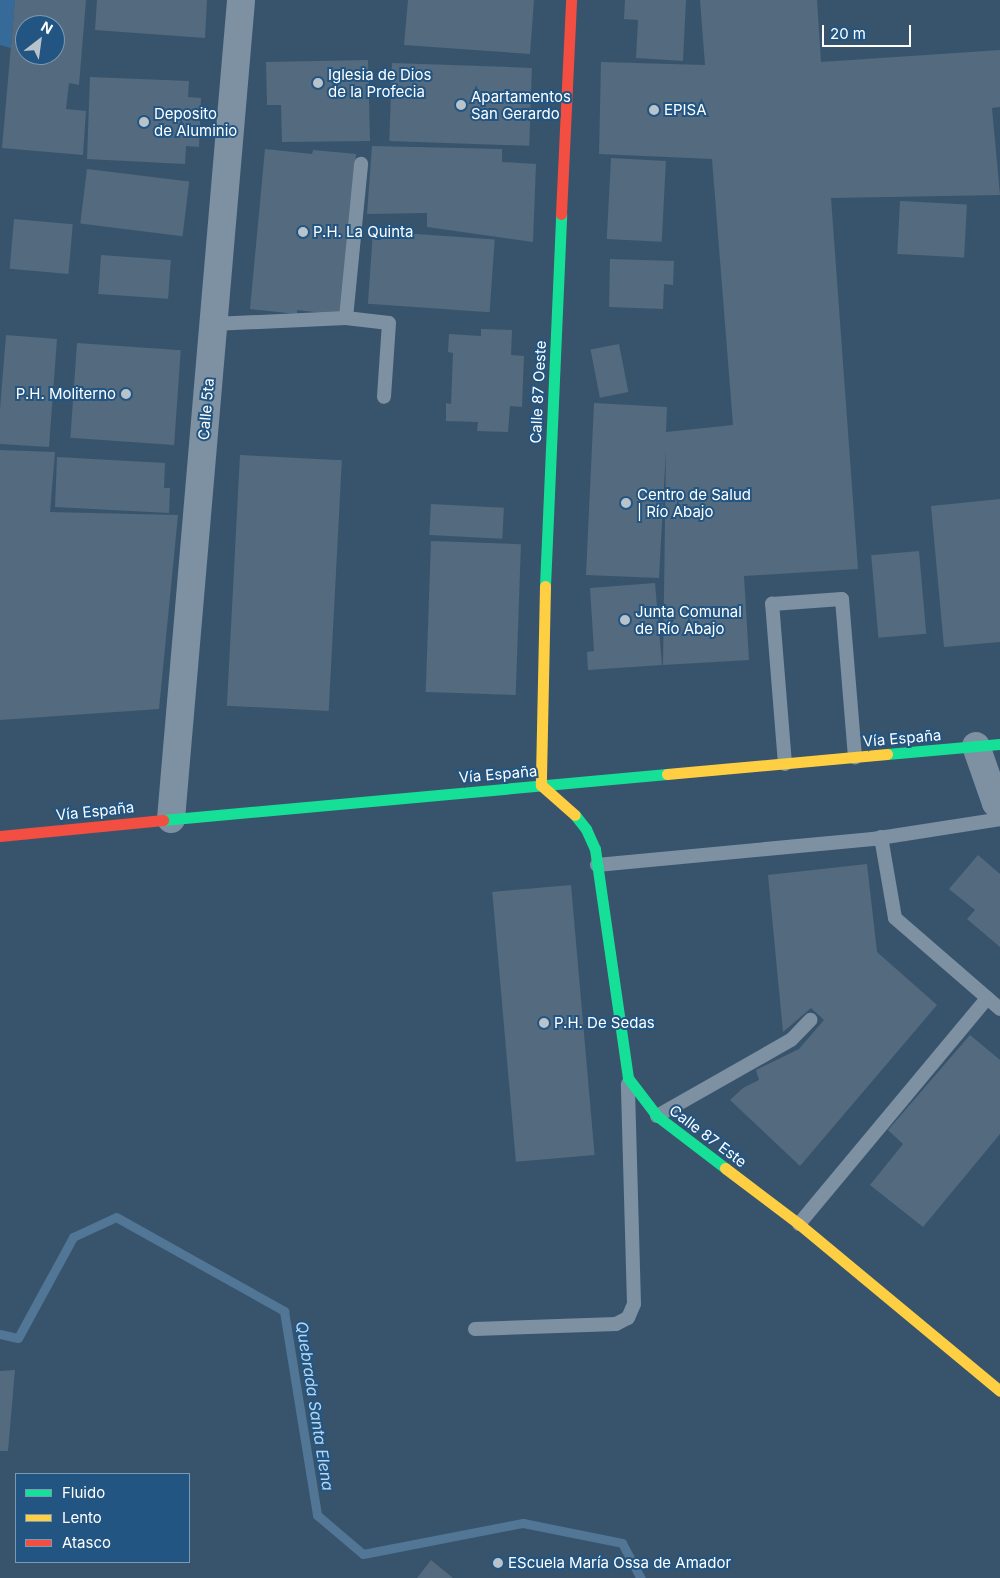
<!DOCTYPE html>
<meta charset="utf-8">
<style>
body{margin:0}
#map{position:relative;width:1000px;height:1578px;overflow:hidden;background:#38546c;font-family:Inter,sans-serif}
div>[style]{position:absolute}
.green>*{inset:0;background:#366b99}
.stream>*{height:9px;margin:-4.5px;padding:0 4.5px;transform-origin:4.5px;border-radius:4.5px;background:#527695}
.building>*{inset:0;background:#546a7e;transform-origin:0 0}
.lane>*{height:14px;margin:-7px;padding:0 7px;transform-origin:7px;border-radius:7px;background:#7e91a2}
.street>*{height:28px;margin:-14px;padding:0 14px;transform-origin:14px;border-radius:14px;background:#7e91a2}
.fast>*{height:11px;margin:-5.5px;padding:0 5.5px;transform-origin:5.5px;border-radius:5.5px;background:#16e098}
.slow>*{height:11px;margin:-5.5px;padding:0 5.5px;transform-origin:5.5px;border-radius:5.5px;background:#ffcf43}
.jam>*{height:11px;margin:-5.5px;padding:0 5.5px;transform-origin:5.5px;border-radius:5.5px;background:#f24e42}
.dots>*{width:14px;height:14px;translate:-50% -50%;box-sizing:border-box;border:2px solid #225582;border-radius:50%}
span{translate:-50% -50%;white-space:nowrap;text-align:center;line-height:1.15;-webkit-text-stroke:4px #225582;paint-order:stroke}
.poi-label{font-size:15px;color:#fff}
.left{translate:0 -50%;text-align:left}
.right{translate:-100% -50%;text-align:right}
.street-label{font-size:15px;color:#fff}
.water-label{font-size:16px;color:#b5d5ef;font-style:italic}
.legend{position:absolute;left:15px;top:1473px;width:175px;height:90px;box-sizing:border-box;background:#225582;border:1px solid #7a99b4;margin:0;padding:6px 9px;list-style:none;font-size:15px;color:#fff}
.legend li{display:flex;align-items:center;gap:10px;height:25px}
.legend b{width:25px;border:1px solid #7a99b4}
.north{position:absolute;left:15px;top:15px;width:50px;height:50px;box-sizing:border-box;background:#225582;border:1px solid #7a99b4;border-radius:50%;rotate:30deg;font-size:14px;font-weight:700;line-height:20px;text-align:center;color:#fff}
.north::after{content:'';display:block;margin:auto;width:18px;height:22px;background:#b9c3cc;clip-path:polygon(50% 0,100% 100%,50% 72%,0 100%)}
.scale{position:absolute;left:822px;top:25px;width:89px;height:22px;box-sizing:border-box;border:2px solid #fff;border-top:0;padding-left:6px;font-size:15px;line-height:18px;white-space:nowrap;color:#fff;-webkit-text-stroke:4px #225582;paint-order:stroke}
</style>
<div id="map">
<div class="green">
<i style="clip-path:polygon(0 0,15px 0,11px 48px,0 45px)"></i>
</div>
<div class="stream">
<i style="left:0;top:1334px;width:18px;rotate:13deg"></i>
<i style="left:18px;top:1338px;width:115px;rotate:-61.4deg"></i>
<i style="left:73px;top:1237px;width:47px;rotate:-24.9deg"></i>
<i style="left:116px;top:1217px;width:193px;rotate:29.2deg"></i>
<i style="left:284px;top:1311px;width:207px;rotate:80.8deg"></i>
<i style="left:317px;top:1515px;width:60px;rotate:40.3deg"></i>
<i style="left:363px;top:1554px;width:163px;rotate:-11deg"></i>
<i style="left:523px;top:1523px;width:101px;rotate:11.4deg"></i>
<i style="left:622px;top:1543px;width:40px;rotate:62deg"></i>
</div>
<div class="building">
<i style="clip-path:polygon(evenodd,15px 0,86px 0,79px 85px,69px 83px,66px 109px,86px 111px,83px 155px,2px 148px,15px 0,25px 25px,55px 25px,55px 55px,25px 55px,25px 25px)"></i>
<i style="clip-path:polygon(97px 0,207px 0,205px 38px,95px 30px)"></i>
<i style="clip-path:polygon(408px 0,534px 0,530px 54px,404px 45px)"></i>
<i style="clip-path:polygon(625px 0,686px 0,683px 61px,636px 58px,638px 20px,624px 19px)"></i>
<i style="clip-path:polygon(700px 0,817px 0,821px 62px,1000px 50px,1000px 107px,992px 108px,1000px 195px,831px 198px,858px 569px,744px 576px,749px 660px,663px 665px,666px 449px,659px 578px,586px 575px,594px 403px,667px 407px,666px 432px,733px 425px,712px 159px,599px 154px,601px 62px,705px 65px)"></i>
<i style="clip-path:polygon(368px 60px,370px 141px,282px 142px,281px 105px,267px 105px,266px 62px)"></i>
<i style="left:392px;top:63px;width:140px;height:78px;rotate:2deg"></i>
<i style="clip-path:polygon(90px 77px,189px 81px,188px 97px,201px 98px,199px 147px,186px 146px,185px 164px,87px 159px)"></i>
<i style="clip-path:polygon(372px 146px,502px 149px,502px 162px,536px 164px,533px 242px,427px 227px,427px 213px,367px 214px)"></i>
<i style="clip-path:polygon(265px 149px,312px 154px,313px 150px,356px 154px,341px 315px,297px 310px,297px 314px,250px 309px)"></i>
<i style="left:611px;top:158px;width:55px;height:81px;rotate:3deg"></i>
<i style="left:87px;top:169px;width:103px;height:55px;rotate:7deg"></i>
<i style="left:900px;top:201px;width:67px;height:53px;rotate:3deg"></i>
<i style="left:14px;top:219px;width:59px;height:50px;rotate:5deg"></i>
<i style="left:373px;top:231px;width:122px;height:73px;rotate:4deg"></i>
<i style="left:101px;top:255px;width:70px;height:39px;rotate:4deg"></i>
<i style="clip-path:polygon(610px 259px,674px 261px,673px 285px,664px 284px,663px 309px,609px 307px)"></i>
<i style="clip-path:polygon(481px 329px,512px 330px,511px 355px,524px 356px,522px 407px,510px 406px,508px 432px,477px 431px,478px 422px,446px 421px,446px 403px,451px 404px,453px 353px,448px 352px,449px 334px,481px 336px)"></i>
<i style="clip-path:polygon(6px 335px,57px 339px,49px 447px,0 444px,0 409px)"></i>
<i style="left:77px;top:343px;width:104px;height:95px;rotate:4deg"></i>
<i style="left:619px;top:344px;width:49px;height:29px;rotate:79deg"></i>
<i style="clip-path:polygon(0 450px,55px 452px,50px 512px,178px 515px,159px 709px,0 720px)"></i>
<i style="left:240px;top:455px;width:102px;height:251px;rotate:3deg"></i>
<i style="clip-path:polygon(57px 457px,165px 463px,164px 488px,170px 488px,169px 513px,55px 507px)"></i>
<i style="clip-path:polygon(1000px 499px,1000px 642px,944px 647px,931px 506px)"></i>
<i style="left:431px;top:504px;width:73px;height:31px;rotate:3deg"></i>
<i style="left:431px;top:541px;width:90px;height:151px;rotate:2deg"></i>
<i style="left:919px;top:551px;width:83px;height:48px;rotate:85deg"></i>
<i style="clip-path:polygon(655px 583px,662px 665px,588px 670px,587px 652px,594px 651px,590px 588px)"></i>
<i style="clip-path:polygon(978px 855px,1000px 874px,1000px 947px,967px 919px,975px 910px,949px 889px)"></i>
<i style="clip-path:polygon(867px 864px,877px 952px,937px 1005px,800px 1166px,730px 1100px,743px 1088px,759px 1080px,756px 1070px,799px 1049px,824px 1020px,811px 1008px,783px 1032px,768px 875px)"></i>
<i style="left:571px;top:885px;width:271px;height:79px;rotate:85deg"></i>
<i style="clip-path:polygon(970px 1035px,1000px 1060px,1000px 1134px,923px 1227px,870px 1185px,903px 1144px,888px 1130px)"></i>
<i style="clip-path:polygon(15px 1370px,8px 1451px,0 1451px,0 1371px)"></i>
<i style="clip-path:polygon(431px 1560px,453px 1578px,417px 1578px)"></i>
</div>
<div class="lane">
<i style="left:346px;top:318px;width:43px;rotate:6.6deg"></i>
<i style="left:389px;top:323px;width:74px;rotate:93.9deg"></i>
<i style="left:213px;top:324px;width:133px;rotate:-2.6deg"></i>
<i style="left:346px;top:318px;width:155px;rotate:-84.4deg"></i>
<i style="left:785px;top:764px;width:161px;rotate:-94.6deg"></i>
<i style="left:772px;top:604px;width:70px;rotate:-4.1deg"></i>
<i style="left:842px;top:599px;width:159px;rotate:85.3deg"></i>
<i style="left:881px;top:837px;width:82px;rotate:80.2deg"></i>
<i style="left:895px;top:918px;width:139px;rotate:40.9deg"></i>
<i style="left:597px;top:865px;width:277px;rotate:-5.4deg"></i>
<i style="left:873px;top:839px;width:129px;rotate:-8.9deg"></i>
<i style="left:657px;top:1116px;width:154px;rotate:-29.6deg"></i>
<i style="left:791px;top:1040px;width:28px;rotate:-46deg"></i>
<i style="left:799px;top:1224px;width:294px;rotate:-50.2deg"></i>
<i style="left:475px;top:1329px;width:141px;rotate:-2deg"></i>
<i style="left:616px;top:1324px;width:13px;rotate:-27deg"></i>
<i style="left:628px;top:1318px;width:15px;rotate:-67deg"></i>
<i style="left:634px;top:1304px;width:220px;rotate:-91.6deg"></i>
</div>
<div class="street">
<i style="left:976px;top:746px;width:60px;rotate:70.7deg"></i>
<i style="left:996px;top:803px;width:6px;rotate:45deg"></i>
<i style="left:171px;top:819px;width:822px;rotate:-85.11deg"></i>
</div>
<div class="fast">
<i style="left:545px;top:586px;width:372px;rotate:-87.5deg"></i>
<i style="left:887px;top:754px;width:113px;rotate:-5.1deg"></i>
<i style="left:575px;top:815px;width:18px;rotate:52deg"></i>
<i style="left:586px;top:829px;width:22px;rotate:66deg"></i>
<i style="left:595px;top:849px;width:231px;rotate:81.8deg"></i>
<i style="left:628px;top:1078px;width:48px;rotate:52.7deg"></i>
<i style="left:657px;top:1116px;width:86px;rotate:37.4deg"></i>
<i style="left:163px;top:820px;width:506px;rotate:-5.21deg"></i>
</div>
<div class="slow">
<i style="left:545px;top:586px;width:199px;rotate:91.2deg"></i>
<i style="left:541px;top:785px;width:45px;rotate:41.4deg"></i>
<i style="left:667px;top:774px;width:221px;rotate:-5.2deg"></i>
<i style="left:725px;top:1168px;width:93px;rotate:37.1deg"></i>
<i style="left:799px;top:1224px;width:261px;rotate:39.7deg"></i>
</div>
<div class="jam">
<i style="left:561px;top:214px;width:214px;rotate:-87.3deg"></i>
<i style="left:0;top:836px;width:164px;rotate:-5.6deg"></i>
</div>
<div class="dots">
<i style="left:318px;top:83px;background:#b9c3cc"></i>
<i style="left:461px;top:105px;background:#b9c3cc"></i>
<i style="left:654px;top:110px;background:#b9c3cc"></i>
<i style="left:144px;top:122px;background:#b9c3cc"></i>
<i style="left:303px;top:232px;background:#b9c3cc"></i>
<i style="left:126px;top:394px;background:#b9c3cc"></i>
<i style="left:626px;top:503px;background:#b9c3cc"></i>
<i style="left:625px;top:620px;background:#b9c3cc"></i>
<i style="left:544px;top:1023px;background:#b9c3cc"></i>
<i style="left:498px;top:1563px;background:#b9c3cc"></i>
</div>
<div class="poi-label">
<span class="left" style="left:328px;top:83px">Iglesia de Dios<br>de la Profecia</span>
<span class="left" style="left:471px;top:105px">Apartamentos<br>San Gerardo</span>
<span class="left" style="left:664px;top:110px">EPISA</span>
<span class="left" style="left:154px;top:122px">Deposito<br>de Aluminio</span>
<span class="left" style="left:313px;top:232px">P.H. La Quinta</span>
<span class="right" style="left:116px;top:394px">P.H. Moliterno</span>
<span class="left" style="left:637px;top:503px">Centro de Salud<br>| Río Abajo</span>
<span class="left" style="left:635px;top:620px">Junta Comunal<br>de Río Abajo</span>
<span class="left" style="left:554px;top:1023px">P.H. De Sedas</span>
<span class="left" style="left:508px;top:1563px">EScuela María Ossa de Amador</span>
</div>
<div class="street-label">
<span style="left:538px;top:392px;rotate:-87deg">Calle 87 Oeste</span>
<span style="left:206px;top:409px;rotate:-85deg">Calle 5ta</span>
<span style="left:902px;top:738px;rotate:-5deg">Vía España</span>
<span style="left:498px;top:774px;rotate:-5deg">Vía España</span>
<span style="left:95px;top:811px;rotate:-6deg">Vía España</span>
<span style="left:708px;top:1136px;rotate:37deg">Calle 87 Este</span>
</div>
<div class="water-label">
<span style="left:315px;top:1406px;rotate:81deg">Quebrada Santa Elena</span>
</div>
<ul class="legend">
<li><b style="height:6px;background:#16e098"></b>Fluido</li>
<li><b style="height:6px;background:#ffcf43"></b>Lento</li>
<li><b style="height:6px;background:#f24e42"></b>Atasco</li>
</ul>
<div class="north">N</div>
<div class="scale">20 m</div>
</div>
